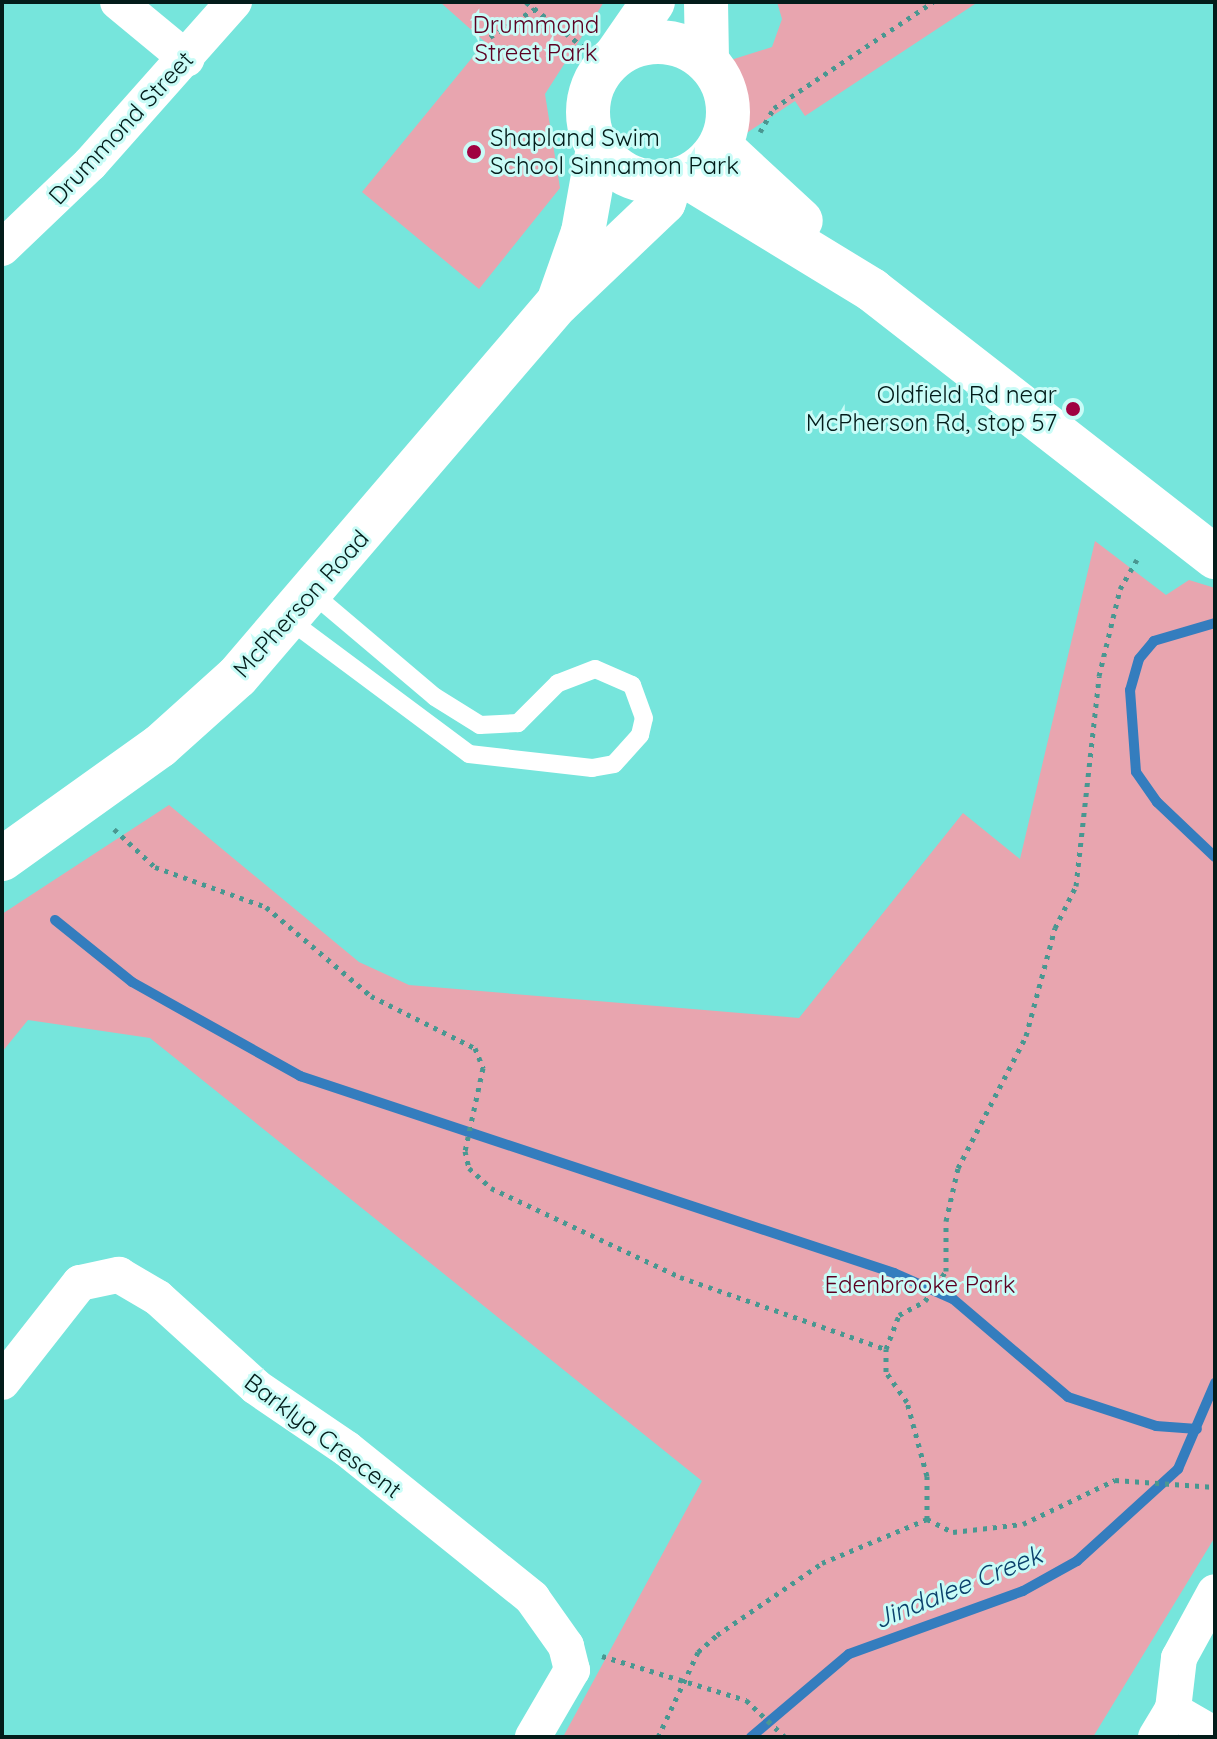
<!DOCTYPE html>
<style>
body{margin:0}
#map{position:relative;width:1217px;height:1739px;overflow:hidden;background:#76e5dc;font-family:Quicksand,sans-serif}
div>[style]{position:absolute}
.green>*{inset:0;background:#e8a5af}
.stream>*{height:10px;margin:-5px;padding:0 5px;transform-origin:5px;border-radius:5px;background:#347dbe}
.path>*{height:5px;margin-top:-2.5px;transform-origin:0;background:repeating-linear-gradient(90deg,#499791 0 4px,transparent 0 10px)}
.service>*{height:18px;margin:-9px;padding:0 9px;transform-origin:9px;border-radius:9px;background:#fff}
.minor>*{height:36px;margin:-18px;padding:0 18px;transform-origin:18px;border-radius:18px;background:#fff}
.tertiary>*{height:44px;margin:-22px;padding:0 22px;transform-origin:22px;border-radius:22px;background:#fff}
.tertiary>.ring{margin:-22px;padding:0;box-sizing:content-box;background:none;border:44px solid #fff;border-radius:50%}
.dots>*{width:22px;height:22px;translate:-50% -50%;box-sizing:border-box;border:4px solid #c9fcf7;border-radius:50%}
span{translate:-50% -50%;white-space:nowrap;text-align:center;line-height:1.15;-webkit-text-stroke:6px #c9fcf7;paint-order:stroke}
.park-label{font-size:24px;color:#5d0022}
.street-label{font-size:24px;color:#031c1a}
.poi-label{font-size:24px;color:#031c1a}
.left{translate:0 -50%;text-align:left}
.right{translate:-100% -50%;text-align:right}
.water-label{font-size:26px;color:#0b416c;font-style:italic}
.frame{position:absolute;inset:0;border:4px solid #031c1a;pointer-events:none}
</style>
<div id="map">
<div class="green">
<i style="clip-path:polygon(440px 2px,604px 2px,545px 94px,560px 188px,479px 289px,362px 192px,485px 42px)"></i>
<i style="clip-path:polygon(777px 2px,978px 2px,805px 116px,795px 101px,745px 134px,718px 64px,772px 47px,782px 19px)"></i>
<i style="clip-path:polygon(1095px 541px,1166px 595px,1189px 580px,1215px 588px,1215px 1537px,1093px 1737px,563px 1737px,702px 1481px,150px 1038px,28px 1020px,2px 1052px,2px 914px,169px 805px,359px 962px,409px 985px,799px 1018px,963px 813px,1020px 859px)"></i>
</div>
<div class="stream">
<i style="left:1215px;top:623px;width:64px;rotate:163.6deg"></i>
<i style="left:1154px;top:641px;width:23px;rotate:130deg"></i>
<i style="left:1139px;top:659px;width:32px;rotate:106deg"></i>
<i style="left:1130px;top:690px;width:82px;rotate:85.8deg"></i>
<i style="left:1136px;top:772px;width:37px;rotate:55deg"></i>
<i style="left:1157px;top:802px;width:80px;rotate:43.5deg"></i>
<i style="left:55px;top:920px;width:99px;rotate:38.8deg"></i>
<i style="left:132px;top:982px;width:193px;rotate:29.2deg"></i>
<i style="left:300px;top:1076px;width:626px;rotate:18.35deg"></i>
<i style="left:894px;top:1273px;width:64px;rotate:23.8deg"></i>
<i style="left:953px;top:1299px;width:151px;rotate:40.4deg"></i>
<i style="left:1068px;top:1397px;width:93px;rotate:18.2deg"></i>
<i style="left:1156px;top:1426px;width:41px;rotate:4.2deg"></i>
<i style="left:751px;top:1737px;width:128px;rotate:-40.3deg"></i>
<i style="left:849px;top:1654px;width:185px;rotate:-19.9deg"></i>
<i style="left:1023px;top:1591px;width:62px;rotate:-29.1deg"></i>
<i style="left:1077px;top:1561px;width:137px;rotate:-42.3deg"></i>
<i style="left:1178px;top:1469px;width:94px;rotate:-66.7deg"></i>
</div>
<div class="path">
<i style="left:526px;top:2px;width:71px;rotate:38.2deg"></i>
<i style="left:490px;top:37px;width:53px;rotate:-31.9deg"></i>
<i style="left:760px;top:132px;width:28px;rotate:-60deg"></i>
<i style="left:774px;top:108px;width:191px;rotate:-33.7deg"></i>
<i style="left:114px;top:829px;width:56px;rotate:42.8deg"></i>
<i style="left:155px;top:867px;width:118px;rotate:19.8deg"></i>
<i style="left:266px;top:907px;width:138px;rotate:40.3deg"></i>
<i style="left:371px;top:996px;width:116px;rotate:26.6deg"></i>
<i style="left:475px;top:1048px;width:22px;rotate:68deg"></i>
<i style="left:483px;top:1068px;width:85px;rotate:102.2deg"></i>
<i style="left:465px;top:1151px;width:17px;rotate:77deg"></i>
<i style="left:469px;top:1168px;width:30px;rotate:42deg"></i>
<i style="left:491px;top:1188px;width:209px;rotate:25.2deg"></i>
<i style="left:680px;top:1277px;width:218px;rotate:19.3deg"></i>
<i style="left:927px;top:1519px;width:43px;rotate:-90deg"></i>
<i style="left:927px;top:1476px;width:77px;rotate:-105.1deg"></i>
<i style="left:907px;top:1402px;width:37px;rotate:-125deg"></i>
<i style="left:886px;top:1372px;width:23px;rotate:-90deg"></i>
<i style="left:886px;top:1349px;width:36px;rotate:-69deg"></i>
<i style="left:899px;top:1315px;width:30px;rotate:-28deg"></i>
<i style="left:925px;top:1301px;width:37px;rotate:-55deg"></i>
<i style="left:946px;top:1271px;width:50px;rotate:-90deg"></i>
<i style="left:946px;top:1221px;width:54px;rotate:-77.2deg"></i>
<i style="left:958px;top:1168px;width:148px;rotate:-62.7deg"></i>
<i style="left:1026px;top:1036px;width:112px;rotate:-75deg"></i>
<i style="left:1055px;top:928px;width:47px;rotate:-63.4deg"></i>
<i style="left:1076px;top:886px;width:211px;rotate:-83.7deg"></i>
<i style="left:1099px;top:676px;width:89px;rotate:-76.4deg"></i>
<i style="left:1120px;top:589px;width:34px;rotate:-60deg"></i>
<i style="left:927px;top:1519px;width:29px;rotate:27deg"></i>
<i style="left:953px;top:1532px;width:70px;rotate:-6.5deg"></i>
<i style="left:1023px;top:1524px;width:102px;rotate:-25.6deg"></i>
<i style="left:1115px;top:1480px;width:100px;rotate:4deg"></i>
<i style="left:602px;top:1656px;width:151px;rotate:17deg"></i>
<i style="left:746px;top:1700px;width:54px;rotate:43.5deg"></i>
<i style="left:658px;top:1737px;width:94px;rotate:-64.8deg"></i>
<i style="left:698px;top:1652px;width:25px;rotate:-42deg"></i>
<i style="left:717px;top:1635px;width:127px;rotate:-34.4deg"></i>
<i style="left:822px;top:1563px;width:114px;rotate:-22.7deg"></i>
</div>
<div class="service">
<i style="left:288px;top:619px;width:226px;rotate:36.7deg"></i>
<i style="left:469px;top:754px;width:124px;rotate:6.5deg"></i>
<i style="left:592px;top:768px;width:22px;rotate:-10deg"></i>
<i style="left:614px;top:764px;width:39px;rotate:-48deg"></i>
<i style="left:640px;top:735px;width:17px;rotate:-77deg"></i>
<i style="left:644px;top:718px;width:35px;rotate:-110deg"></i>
<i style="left:632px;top:685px;width:40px;rotate:-156.6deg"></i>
<i style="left:595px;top:669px;width:40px;rotate:159deg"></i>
<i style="left:558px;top:683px;width:57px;rotate:135deg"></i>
<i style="left:518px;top:723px;width:38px;rotate:177deg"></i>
<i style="left:480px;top:725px;width:53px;rotate:-148.1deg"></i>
<i style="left:435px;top:697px;width:160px;rotate:-139.8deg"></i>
</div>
<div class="minor">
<i style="left:118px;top:2px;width:89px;rotate:39.6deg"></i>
<i style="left:2px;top:248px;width:122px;rotate:-43.7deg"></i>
<i style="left:90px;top:164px;width:217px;rotate:-48.4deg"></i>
<i style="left:2px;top:1382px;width:126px;rotate:-51.8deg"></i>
<i style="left:80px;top:1283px;width:40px;rotate:-12deg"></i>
<i style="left:119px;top:1275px;width:45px;rotate:30.5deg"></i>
<i style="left:158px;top:1298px;width:132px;rotate:42.2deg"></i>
<i style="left:256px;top:1387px;width:110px;rotate:34.3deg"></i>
<i style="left:347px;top:1449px;width:238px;rotate:38.8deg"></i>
<i style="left:532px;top:1598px;width:59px;rotate:54.7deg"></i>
<i style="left:566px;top:1646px;width:25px;rotate:76deg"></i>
<i style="left:572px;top:1670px;width:78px;rotate:120.2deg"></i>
<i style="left:1172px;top:1710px;width:50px;rotate:30.2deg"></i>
<i style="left:1156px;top:1737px;width:33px;rotate:-59deg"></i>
<i style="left:1173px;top:1709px;width:51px;rotate:-83.3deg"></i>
<i style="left:1179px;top:1658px;width:75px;rotate:-61.4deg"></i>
</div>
<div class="tertiary">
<i style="left:706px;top:2px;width:59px;rotate:89deg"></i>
<i class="ring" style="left:588px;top:42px;width:96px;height:96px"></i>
<i style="left:617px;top:54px;width:63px;rotate:-55.3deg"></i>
<i style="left:720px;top:146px;width:110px;rotate:42.8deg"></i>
<i style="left:687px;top:177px;width:217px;rotate:31.4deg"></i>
<i style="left:872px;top:290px;width:435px;rotate:37.9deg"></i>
<i style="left:560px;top:297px;width:69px;rotate:-70.5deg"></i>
<i style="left:583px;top:232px;width:85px;rotate:-79.9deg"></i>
<i style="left:2px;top:859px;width:194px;rotate:-35.6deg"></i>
<i style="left:160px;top:746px;width:103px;rotate:-41.9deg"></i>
<i style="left:237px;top:677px;width:493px;rotate:-49.4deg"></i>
<i style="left:558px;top:303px;width:146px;rotate:-43.6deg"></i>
<i style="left:664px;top:202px;width:22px;rotate:-72deg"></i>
</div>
<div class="dots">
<i style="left:474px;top:152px;background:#a00241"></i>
<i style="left:1073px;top:409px;background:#a00241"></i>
</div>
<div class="park-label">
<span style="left:536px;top:39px">Drummond<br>Street Park</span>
<span style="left:920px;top:1285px">Edenbrooke Park</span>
</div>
<div class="street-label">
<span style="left:121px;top:128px;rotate:-47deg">Drummond Street</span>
<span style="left:301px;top:604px;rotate:-48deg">McPherson Road</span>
<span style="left:323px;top:1436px;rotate:37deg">Barklya Crescent</span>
</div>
<div class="poi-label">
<span class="left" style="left:490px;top:152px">Shapland Swim<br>School Sinnamon Park</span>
<span class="right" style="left:1057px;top:409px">Oldfield Rd near<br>McPherson Rd, stop 57</span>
</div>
<div class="water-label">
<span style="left:958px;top:1587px;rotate:-22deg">Jindalee Creek</span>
</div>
<div class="frame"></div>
</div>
